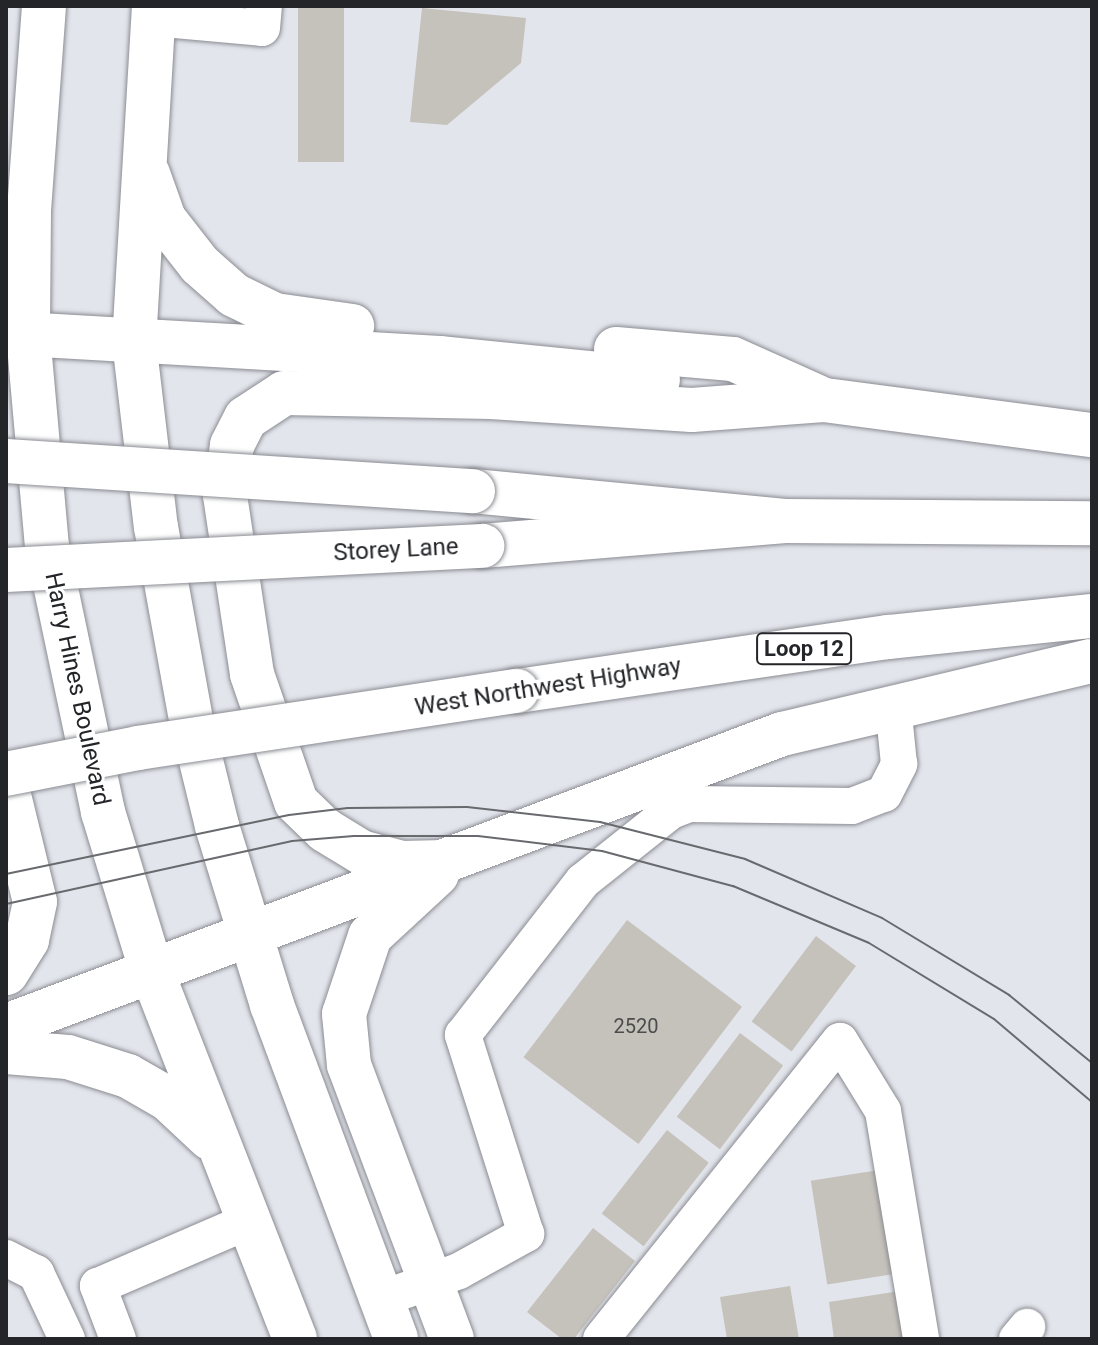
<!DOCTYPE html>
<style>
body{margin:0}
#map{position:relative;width:1098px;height:1345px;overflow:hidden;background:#e3e5ec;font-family:Roboto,sans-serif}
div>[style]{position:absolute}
.building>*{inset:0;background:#c5c1bb;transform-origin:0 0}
.roads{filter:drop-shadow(0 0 2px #8a8c92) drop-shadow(0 0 2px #8a8c92)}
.minor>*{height:36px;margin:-18px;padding:0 18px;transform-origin:18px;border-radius:18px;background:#fff}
.major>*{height:44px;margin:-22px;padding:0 22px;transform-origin:22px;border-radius:22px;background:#fff}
.highway>*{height:44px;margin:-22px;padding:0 22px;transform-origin:22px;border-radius:22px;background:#fff}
.tram>*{height:2px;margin:-1px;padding:0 1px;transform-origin:1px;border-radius:1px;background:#686a6e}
.bridges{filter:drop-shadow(0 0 2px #8a8c92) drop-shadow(0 0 2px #8a8c92)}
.major-bridge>*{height:44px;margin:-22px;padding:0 22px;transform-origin:22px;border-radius:22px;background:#fff}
.highway-bridge>*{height:44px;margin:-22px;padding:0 22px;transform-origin:22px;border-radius:22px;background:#fff}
span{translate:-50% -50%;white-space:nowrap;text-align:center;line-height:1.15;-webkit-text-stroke:6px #fff;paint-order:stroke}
.number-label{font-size:20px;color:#4c4c4d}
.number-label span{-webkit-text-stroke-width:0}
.shield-label span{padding:2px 6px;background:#fff;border:2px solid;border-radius:6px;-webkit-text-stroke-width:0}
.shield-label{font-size:22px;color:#242528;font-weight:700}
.street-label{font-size:24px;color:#242528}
.frame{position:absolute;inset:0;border:8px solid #242528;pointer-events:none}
</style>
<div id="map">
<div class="building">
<i style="left:298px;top:6px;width:46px;height:156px"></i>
<i style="clip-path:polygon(422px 8px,526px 18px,521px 63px,447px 125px,410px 122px)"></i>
<i style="left:627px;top:920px;width:144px;height:172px;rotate:37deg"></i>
<i style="left:816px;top:936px;width:50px;height:107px;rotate:37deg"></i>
<i style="left:740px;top:1033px;width:54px;height:105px;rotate:37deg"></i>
<i style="left:667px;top:1130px;width:53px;height:106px;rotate:38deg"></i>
<i style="left:879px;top:1170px;width:105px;height:69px;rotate:81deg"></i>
<i style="clip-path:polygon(593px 1228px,635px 1261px,574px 1339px,562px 1339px,527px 1312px)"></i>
<i style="clip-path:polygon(790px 1286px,799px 1339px,727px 1339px,720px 1297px)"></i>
<i style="clip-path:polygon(900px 1291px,907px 1339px,834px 1339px,829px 1302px)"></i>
</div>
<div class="roads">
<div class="minor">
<i style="left:153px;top:18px;width:109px;rotate:5.2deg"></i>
<i style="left:262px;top:28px;width:22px;rotate:-85deg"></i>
<i style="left:6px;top:1258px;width:34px;rotate:27deg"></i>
<i style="left:36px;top:1273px;width:73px;rotate:64.8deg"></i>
<i style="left:381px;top:1299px;width:83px;rotate:-19.7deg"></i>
<i style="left:459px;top:1271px;width:77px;rotate:-28.9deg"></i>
<i style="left:526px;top:1234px;width:209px;rotate:-107.6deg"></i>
<i style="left:463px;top:1035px;width:195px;rotate:-52.1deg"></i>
<i style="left:583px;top:881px;width:112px;rotate:-38.5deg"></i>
<i style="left:671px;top:811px;width:19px;rotate:-21deg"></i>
<i style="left:689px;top:804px;width:163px;rotate:0.7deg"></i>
<i style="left:852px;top:806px;width:34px;rotate:-21deg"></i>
<i style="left:884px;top:794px;width:34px;rotate:-63deg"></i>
<i style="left:899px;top:764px;width:59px;rotate:-95.8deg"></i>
<i style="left:118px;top:1339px;width:57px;rotate:-110.7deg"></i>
<i style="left:98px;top:1286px;width:164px;rotate:-23.3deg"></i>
<i style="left:601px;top:1339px;width:382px;rotate:-51.3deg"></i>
<i style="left:840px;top:1041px;width:82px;rotate:58.4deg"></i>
<i style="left:883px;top:1111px;width:231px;rotate:80.5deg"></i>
<i style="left:1017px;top:1339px;width:16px;rotate:-50deg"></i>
</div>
<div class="major">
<i style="left:44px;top:6px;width:206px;rotate:94.2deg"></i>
<i style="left:29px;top:211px;width:123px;rotate:90.5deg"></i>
<i style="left:28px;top:334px;width:213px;rotate:84.9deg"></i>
<i style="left:47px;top:546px;width:272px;rotate:78.1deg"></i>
<i style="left:103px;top:812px;width:167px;rotate:73deg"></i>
<i style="left:152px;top:972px;width:394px;rotate:68.7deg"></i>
<i style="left:154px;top:6px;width:336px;rotate:93.4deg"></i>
<i style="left:134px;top:341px;width:187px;rotate:83.3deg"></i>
<i style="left:156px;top:527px;width:196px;rotate:79.7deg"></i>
<i style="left:191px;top:720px;width:109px;rotate:76.2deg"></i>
<i style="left:217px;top:826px;width:187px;rotate:72.9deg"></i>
<i style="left:272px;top:1005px;width:356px;rotate:69.6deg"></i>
<i style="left:148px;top:174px;width:48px;rotate:70.4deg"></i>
<i style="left:164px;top:219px;width:58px;rotate:52deg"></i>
<i style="left:200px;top:265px;width:45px;rotate:41.4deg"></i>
<i style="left:234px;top:295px;width:46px;rotate:26deg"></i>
<i style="left:275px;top:315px;width:78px;rotate:8.1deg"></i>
<i style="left:6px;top:333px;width:434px;rotate:3.3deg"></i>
<i style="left:439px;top:358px;width:220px;rotate:5.7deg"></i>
<i style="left:616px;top:349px;width:117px;rotate:4.9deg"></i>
<i style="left:733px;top:359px;width:93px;rotate:24.1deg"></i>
<i style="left:794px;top:396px;width:301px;rotate:7.5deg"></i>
<i style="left:473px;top:491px;width:313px;rotate:5.5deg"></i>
<i style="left:785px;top:521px;width:307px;rotate:0.4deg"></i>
<i style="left:517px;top:691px;width:375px;rotate:-8.3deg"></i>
<i style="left:888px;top:637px;width:205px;rotate:-5.9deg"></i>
<i style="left:6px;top:783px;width:122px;rotate:76.3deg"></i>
<i style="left:35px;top:902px;width:39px;rotate:102deg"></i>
<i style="left:27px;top:940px;width:39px;rotate:122deg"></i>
<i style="left:445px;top:862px;width:43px;rotate:178.7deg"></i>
<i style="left:402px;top:863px;width:42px;rotate:-165deg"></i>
<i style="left:361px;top:852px;width:42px;rotate:-148.6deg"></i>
<i style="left:325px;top:830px;width:40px;rotate:-136deg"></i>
<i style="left:296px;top:802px;width:135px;rotate:-109deg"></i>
<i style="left:252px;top:674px;width:181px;rotate:-98.6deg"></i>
<i style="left:225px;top:495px;width:50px;rotate:-82deg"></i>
<i style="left:232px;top:445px;width:30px;rotate:-63deg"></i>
<i style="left:246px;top:418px;width:45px;rotate:-33.3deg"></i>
<i style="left:284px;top:393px;width:207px;rotate:1.1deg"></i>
<i style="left:491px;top:397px;width:201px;rotate:3.7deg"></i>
<i style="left:692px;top:410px;width:132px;rotate:-4.3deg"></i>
<i style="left:437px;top:874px;width:91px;rotate:137.2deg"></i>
<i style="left:370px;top:936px;width:82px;rotate:108.4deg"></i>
<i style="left:344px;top:1014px;width:51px;rotate:84.4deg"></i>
<i style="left:349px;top:1065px;width:293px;rotate:69.4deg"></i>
<i style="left:6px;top:1026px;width:829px;rotate:-20.62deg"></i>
<i style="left:782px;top:734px;width:318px;rotate:-13.3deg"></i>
<i style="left:6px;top:1052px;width:62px;rotate:4.6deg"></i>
<i style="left:68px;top:1057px;width:63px;rotate:17.6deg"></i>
<i style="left:128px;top:1076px;width:46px;rotate:29.9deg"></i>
<i style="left:168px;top:1099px;width:57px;rotate:42.9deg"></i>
</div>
<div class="highway">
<i style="left:482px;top:546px;width:304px;rotate:-4.7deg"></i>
</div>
</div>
<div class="tram">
<i style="left:6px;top:874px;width:289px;rotate:-11.8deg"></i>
<i style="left:289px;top:815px;width:59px;rotate:-6.8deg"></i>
<i style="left:348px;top:808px;width:119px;rotate:-0.5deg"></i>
<i style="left:467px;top:807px;width:134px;rotate:6.4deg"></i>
<i style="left:600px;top:822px;width:150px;rotate:14.3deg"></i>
<i style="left:745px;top:859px;width:149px;rotate:23.3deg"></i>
<i style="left:882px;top:918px;width:149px;rotate:31.2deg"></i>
<i style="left:1009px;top:995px;width:107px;rotate:39.3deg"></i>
<i style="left:6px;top:904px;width:293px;rotate:-12.4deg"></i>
<i style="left:292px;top:841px;width:62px;rotate:-4.6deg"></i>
<i style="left:354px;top:836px;width:124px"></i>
<i style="left:478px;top:836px;width:125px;rotate:6.9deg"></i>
<i style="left:602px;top:851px;width:136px;rotate:15deg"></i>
<i style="left:733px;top:886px;width:147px;rotate:22.7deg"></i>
<i style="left:869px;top:943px;width:146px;rotate:31.3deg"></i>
<i style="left:994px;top:1019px;width:128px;rotate:40.3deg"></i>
</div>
<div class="bridges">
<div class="major-bridge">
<i style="left:6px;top:461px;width:468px;rotate:3.7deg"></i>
<i style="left:6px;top:774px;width:135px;rotate:-11.1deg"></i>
<i style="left:138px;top:748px;width:383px;rotate:-8.6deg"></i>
</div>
<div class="highway-bridge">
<i style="left:6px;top:570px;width:477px;rotate:-2.9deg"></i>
</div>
</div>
<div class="number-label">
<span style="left:636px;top:1026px">2520</span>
</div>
<div class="shield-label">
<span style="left:804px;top:649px">Loop 12</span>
</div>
<div class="street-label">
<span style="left:396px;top:550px;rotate:-3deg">Storey Lane</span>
<span style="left:548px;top:687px;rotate:-9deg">West Northwest Highway</span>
<span style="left:77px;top:689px;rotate:78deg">Harry Hines Boulevard</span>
</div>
<div class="frame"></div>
</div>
